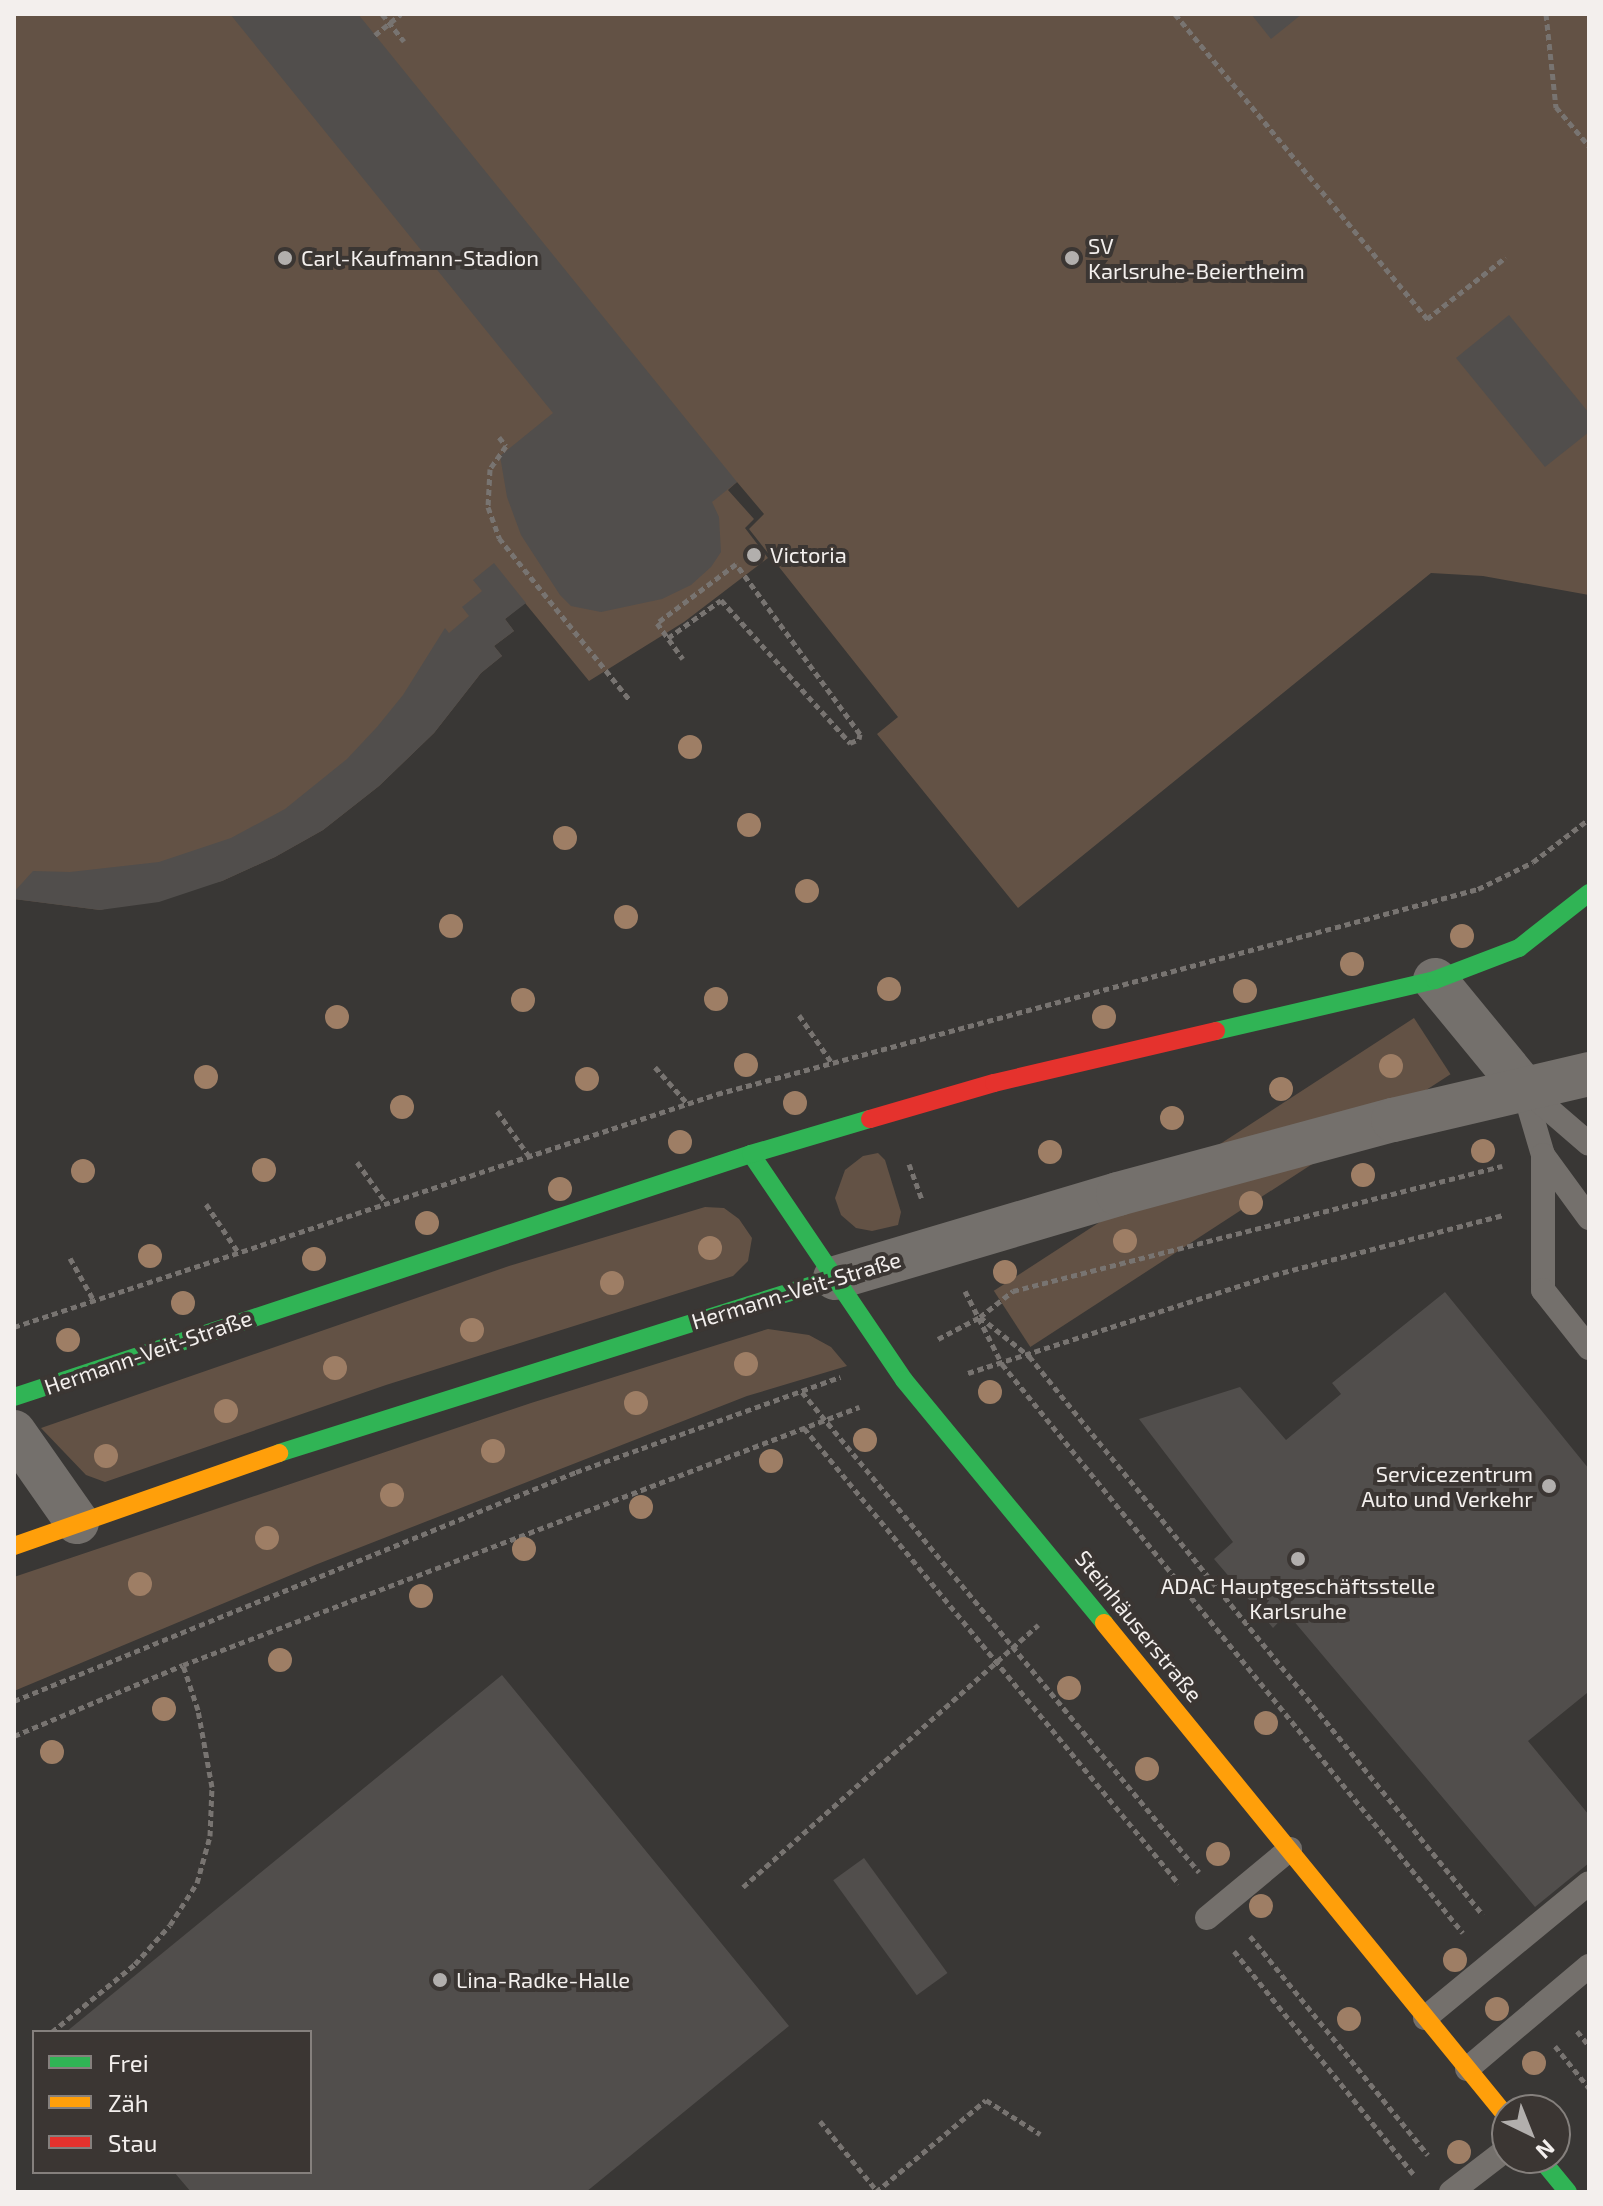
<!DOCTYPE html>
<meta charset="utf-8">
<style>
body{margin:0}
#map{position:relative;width:1603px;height:2206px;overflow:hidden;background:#393735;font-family:"Exo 2",sans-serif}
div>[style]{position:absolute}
.green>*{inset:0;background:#635245;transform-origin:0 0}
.building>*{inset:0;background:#514e4c;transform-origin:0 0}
.path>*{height:5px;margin-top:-2.5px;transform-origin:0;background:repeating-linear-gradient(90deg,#787471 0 6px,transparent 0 10px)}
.lane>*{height:24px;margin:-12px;padding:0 12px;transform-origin:12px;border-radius:12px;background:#74706c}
.street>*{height:44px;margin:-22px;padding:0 22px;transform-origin:22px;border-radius:22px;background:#74706c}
.fast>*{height:18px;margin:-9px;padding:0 9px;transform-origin:9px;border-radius:9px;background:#30b455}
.slow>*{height:18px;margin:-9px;padding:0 9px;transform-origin:9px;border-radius:9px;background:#ff9f0a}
.jam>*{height:18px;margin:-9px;padding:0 9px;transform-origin:9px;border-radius:9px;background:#e5322d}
.trees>*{width:24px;height:24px;margin:-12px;border-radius:50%;background:#9e7e65}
.dots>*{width:22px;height:22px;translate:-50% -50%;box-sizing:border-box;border:4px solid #3b3633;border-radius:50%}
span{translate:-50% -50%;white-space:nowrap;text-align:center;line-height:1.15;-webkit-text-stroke:8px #3b3633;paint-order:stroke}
.poi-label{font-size:22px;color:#f3efed}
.left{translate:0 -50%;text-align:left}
.right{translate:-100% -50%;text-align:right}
.street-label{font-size:22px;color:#f3efed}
.frame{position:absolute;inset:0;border:16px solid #f3efed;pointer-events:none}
.legend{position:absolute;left:32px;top:2030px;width:280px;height:144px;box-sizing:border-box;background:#3b3633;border:2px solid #85807d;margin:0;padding:10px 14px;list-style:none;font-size:24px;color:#f3efed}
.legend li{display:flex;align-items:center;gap:16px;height:40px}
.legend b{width:40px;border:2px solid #85807d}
.north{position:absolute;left:1491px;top:2094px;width:80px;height:80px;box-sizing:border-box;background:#3b3633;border:2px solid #85807d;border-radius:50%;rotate:137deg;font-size:22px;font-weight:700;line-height:32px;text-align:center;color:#f3efed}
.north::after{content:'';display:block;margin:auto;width:28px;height:36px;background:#b2afad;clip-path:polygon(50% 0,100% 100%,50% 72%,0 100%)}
</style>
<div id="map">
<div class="green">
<i style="clip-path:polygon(14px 14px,1589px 14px,1589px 595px,1483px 576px,1431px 573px,1018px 908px,877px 734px,898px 717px,749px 529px,764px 514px,737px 482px,728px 490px,754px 519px,745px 528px,768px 558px,684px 622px,589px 681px,525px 603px,505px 619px,514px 631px,494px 646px,502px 656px,481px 673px,434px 733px,379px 786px,323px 830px,275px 857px,222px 881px,100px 910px,14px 899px)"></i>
<i style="left:1414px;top:1018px;width:67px;height:501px;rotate:57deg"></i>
<i style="clip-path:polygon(878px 1153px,885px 1160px,901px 1212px,898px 1225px,872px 1231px,856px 1228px,841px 1215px,835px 1198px,845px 1170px,863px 1156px)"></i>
<i style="clip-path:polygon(705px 1207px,724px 1208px,739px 1219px,752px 1238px,748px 1261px,733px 1276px,386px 1385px,105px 1482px,86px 1475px,41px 1428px,509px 1266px)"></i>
<i style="clip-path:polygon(768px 1329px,809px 1335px,831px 1347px,847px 1366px,747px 1396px,315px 1565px,14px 1691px,14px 1577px,531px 1403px)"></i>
</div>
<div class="building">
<i style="clip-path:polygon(230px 14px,358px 14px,737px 482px,712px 502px,719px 517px,721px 552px,711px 567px,691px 585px,662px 599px,601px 612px,571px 606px,560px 595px,521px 535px,507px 497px,500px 456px,553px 413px)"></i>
<i style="clip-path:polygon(1251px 14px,1302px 14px,1271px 39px)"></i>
<i style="clip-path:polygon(1509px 315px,1589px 413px,1589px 432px,1545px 467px,1456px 358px)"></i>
<i style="clip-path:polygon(494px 563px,526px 603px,505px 619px,514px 631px,494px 646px,502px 656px,481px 673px,434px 733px,379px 786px,323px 830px,275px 857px,222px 881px,159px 902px,100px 910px,14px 899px,14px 892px,33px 871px,70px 872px,159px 862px,231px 838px,285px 809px,347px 759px,377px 727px,403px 695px,445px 628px,449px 633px,469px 616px,462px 607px,482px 591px,473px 580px)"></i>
<i style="clip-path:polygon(1445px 1292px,1589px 1469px,1589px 1695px,1587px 1693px,1528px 1741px,1589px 1815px,1589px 1863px,1535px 1907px,1287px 1613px,1273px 1628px,1214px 1559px,1233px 1542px,1139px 1419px,1240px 1387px,1286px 1440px,1341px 1394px,1332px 1383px)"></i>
<i style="clip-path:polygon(502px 1675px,789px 2026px,586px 2192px,191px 2192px,174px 2172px,310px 2172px,310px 2032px,66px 2032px)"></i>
<i style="left:864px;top:1858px;width:142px;height:38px;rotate:54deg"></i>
</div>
<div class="path">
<i style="left:382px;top:14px;width:35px;rotate:51deg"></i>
<i style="left:1175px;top:14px;width:396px;rotate:50.4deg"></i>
<i style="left:1427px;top:319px;width:100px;rotate:-38.1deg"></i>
<i style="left:1546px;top:14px;width:94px;rotate:83.9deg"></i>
<i style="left:1556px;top:107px;width:51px;rotate:49.8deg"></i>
<i style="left:375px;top:35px;width:33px;rotate:-39deg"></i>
<i style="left:499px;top:437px;width:11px;rotate:52deg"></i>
<i style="left:506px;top:446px;width:28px;rotate:125deg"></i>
<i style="left:490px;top:469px;width:38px;rotate:93deg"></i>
<i style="left:488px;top:507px;width:33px;rotate:70deg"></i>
<i style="left:499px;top:538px;width:207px;rotate:51.1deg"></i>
<i style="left:668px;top:638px;width:65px;rotate:-35.6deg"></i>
<i style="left:721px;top:600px;width:193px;rotate:47.9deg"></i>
<i style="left:850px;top:743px;width:10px;rotate:-24deg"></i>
<i style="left:859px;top:739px;width:5px;rotate:-79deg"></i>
<i style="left:860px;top:734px;width:210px;rotate:-126.1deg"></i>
<i style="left:736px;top:564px;width:99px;rotate:143.2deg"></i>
<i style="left:657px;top:623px;width:44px;rotate:54.2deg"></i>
<i style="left:799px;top:1015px;width:58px;rotate:55.5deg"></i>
<i style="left:655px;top:1067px;width:50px;rotate:48.3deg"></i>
<i style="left:497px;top:1111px;width:55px;rotate:54.6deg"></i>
<i style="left:357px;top:1162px;width:50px;rotate:54.7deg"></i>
<i style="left:909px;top:1164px;width:37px;rotate:70deg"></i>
<i style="left:206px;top:1204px;width:58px;rotate:56.3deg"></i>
<i style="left:70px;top:1258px;width:47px;rotate:60.7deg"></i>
<i style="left:965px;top:1291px;width:82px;rotate:63.1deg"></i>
<i style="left:1002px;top:1364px;width:732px;rotate:50.99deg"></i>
<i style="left:980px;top:1317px;width:63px;rotate:38.5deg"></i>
<i style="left:1029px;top:1356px;width:720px;rotate:50.92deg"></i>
<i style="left:14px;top:1327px;width:741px;rotate:-18.34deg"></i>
<i style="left:717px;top:1094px;width:788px;rotate:-15.08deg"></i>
<i style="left:1478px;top:889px;width:61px;rotate:-26.1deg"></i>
<i style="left:1533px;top:862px;width:71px;rotate:-37.5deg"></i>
<i style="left:938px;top:1339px;width:47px;rotate:-27.6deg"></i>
<i style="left:980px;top:1317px;width:42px;rotate:-38.2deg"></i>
<i style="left:1013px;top:1291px;width:505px;rotate:-14.34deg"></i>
<i style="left:968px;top:1373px;width:320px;rotate:-17.8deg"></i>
<i style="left:1273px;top:1275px;width:238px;rotate:-14.6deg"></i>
<i style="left:802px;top:1392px;width:623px;rotate:50.41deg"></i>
<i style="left:804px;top:1428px;width:590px;rotate:50.57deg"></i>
<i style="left:14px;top:1701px;width:607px;rotate:-22.17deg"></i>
<i style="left:576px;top:1472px;width:281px;rotate:-19.8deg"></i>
<i style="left:14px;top:1736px;width:183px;rotate:-22.8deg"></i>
<i style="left:183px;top:1665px;width:724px;rotate:-20.89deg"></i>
<i style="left:743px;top:1887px;width:395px;rotate:-41.6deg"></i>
<i style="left:1250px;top:1936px;width:282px;rotate:50.9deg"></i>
<i style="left:1234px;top:1951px;width:286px;rotate:51.2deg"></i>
<i style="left:1577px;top:2031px;width:19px;rotate:51deg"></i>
<i style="left:52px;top:2032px;width:107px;rotate:-39.3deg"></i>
<i style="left:135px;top:1964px;width:52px;rotate:-48.1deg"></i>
<i style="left:170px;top:1925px;width:50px;rotate:-57.3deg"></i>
<i style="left:197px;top:1883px;width:49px;rotate:-74.5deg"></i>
<i style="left:210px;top:1836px;width:49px;rotate:-87.7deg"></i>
<i style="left:212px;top:1787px;width:78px;rotate:-100.3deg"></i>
<i style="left:198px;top:1710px;width:47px;rotate:-108.4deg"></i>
<i style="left:1555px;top:2046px;width:54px;rotate:51deg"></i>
<i style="left:820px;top:2121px;width:90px;rotate:50.8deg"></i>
<i style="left:876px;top:2192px;width:143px;rotate:-39.9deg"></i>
<i style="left:986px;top:2100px;width:64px;rotate:32.2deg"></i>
</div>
<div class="lane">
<i style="left:1523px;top:1087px;width:71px;rotate:73.6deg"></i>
<i style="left:1543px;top:1155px;width:78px;rotate:53.9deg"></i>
<i style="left:1523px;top:1087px;width:87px;rotate:40.8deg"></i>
<i style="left:1543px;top:1155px;width:135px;rotate:90deg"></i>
<i style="left:1543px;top:1290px;width:74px;rotate:51.6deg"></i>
<i style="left:1207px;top:1918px;width:108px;rotate:-39.7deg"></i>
<i style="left:1425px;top:2018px;width:212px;rotate:-39.5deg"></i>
<i style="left:1467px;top:2069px;width:160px;rotate:-40.2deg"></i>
<i style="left:1451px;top:2192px;width:71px;rotate:-37.5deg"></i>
</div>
<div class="street">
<i style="left:1435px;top:980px;width:139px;rotate:50.6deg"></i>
<i style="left:835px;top:1278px;width:295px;rotate:-16.5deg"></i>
<i style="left:1118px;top:1194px;width:285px;rotate:-15.1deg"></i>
<i style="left:1393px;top:1120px;width:201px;rotate:-13.2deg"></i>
<i style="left:14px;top:1432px;width:110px;rotate:55deg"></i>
</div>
<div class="fast">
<i style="left:1216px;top:1031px;width:225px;rotate:-13.1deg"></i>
<i style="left:1435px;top:980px;width:90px;rotate:-20.9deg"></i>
<i style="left:1519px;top:948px;width:89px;rotate:-38.2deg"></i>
<i style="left:751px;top:1154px;width:273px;rotate:55.9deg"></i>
<i style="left:904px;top:1380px;width:315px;rotate:50.5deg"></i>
<i style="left:14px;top:1397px;width:776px;rotate:-18.25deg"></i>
<i style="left:751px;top:1154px;width:124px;rotate:-16.4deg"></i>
<i style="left:279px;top:1453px;width:583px;rotate:-17.47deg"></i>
<i style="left:1540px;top:2158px;width:44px;rotate:50.5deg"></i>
</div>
<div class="slow">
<i style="left:14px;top:1546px;width:281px;rotate:-19.3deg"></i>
<i style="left:1104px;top:1623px;width:638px;rotate:50.79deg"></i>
</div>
<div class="jam">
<i style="left:870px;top:1119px;width:129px;rotate:-16.2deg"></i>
<i style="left:994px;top:1083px;width:228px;rotate:-13.2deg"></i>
</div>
<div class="trees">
<i style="left:690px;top:747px"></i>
<i style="left:749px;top:825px"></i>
<i style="left:565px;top:838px"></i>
<i style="left:807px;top:891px"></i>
<i style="left:626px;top:917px"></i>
<i style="left:451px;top:926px"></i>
<i style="left:1462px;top:936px"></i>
<i style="left:1352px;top:964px"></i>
<i style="left:889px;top:989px"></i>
<i style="left:1245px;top:991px"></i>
<i style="left:716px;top:999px"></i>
<i style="left:523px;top:1000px"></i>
<i style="left:337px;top:1017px"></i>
<i style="left:1104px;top:1017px"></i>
<i style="left:746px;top:1065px"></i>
<i style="left:1391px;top:1066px"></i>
<i style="left:206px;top:1077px"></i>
<i style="left:587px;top:1079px"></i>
<i style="left:1281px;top:1089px"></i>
<i style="left:795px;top:1103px"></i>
<i style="left:402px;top:1107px"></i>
<i style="left:1172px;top:1118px"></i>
<i style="left:680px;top:1142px"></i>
<i style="left:1483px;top:1151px"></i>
<i style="left:1050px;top:1152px"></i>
<i style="left:264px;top:1170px"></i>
<i style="left:83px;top:1171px"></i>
<i style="left:1363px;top:1175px"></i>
<i style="left:560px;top:1189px"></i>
<i style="left:1251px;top:1203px"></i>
<i style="left:427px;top:1223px"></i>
<i style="left:1125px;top:1241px"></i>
<i style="left:710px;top:1248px"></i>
<i style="left:150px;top:1256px"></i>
<i style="left:314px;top:1259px"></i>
<i style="left:1005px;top:1272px"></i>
<i style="left:612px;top:1283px"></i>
<i style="left:183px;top:1303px"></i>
<i style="left:472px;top:1330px"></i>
<i style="left:68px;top:1340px"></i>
<i style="left:746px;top:1364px"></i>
<i style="left:335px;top:1368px"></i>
<i style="left:990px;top:1392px"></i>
<i style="left:636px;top:1403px"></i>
<i style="left:226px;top:1411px"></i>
<i style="left:865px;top:1440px"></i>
<i style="left:493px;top:1451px"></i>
<i style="left:106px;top:1456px"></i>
<i style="left:771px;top:1461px"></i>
<i style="left:392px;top:1495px"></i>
<i style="left:641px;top:1507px"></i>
<i style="left:267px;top:1538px"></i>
<i style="left:524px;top:1549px"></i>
<i style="left:140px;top:1584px"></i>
<i style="left:421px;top:1596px"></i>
<i style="left:280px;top:1660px"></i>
<i style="left:1069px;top:1688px"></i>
<i style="left:164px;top:1709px"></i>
<i style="left:1266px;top:1723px"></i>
<i style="left:52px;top:1752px"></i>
<i style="left:1147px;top:1769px"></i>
<i style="left:1218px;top:1854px"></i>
<i style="left:1261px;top:1906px"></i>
<i style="left:1455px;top:1960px"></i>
<i style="left:1497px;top:2009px"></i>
<i style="left:1349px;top:2019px"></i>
<i style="left:1534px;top:2063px"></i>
<i style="left:1459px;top:2152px"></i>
</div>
<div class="dots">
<i style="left:285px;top:258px;background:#b2afad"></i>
<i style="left:1072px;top:258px;background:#b2afad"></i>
<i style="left:754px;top:555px;background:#b2afad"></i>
<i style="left:1549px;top:1486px;background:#b2afad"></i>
<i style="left:1298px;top:1559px;background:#b2afad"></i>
<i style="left:440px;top:1980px;background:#b2afad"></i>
</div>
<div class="poi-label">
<span class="left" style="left:1088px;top:258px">SV<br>Karlsruhe-Beiertheim</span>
<span class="left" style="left:301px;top:258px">Carl-Kaufmann-Stadion</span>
<span class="left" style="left:770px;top:555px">Victoria</span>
<span class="right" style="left:1533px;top:1486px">Servicezentrum<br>Auto und Verkehr</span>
<span style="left:1298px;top:1598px">ADAC Hauptgeschäftsstelle<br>Karlsruhe</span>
<span class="left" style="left:456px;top:1980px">Lina-Radke-Halle</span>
</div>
<div class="street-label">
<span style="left:796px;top:1290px;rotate:-17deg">Hermann-Veit-Straße</span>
<span style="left:148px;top:1352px;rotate:-19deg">Hermann-Veit-Straße</span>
<span style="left:1139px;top:1626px;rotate:51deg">Steinhäuserstraße</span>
</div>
<div class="frame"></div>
<ul class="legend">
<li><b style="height:10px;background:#30b455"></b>Frei</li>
<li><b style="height:10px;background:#ff9f0a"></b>Zäh</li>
<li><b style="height:10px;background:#e5322d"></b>Stau</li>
</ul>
<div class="north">N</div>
</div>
